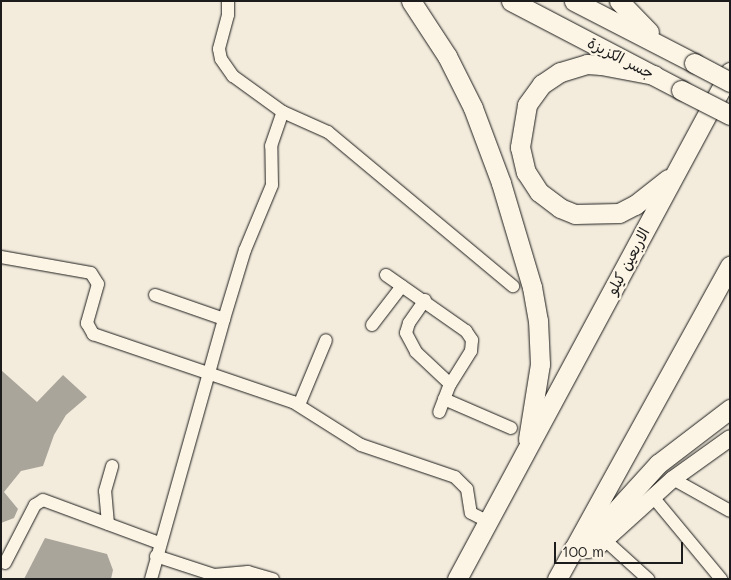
<!DOCTYPE html>
<meta charset="utf-8">
<style>
body{margin:0}
#map{position:relative;width:731px;height:580px;overflow:hidden;background:#f3ecdd;font-family:Mali,"Playpen Sans Arabic",sans-serif}
div>[style]{position:absolute}
.water>*{inset:0;background:#aaa59b}
.roads{filter:drop-shadow(0 0 1px #1c1c1c) drop-shadow(0 0 1px #1c1c1c)}
.minor>*{height:12px;margin:-6px;padding:0 6px;transform-origin:6px;border-radius:6px;background:#fcf5e5}
.major>*{height:16px;margin:-8px;padding:0 8px;transform-origin:8px;border-radius:8px;background:#fcf5e5}
.highway>*{height:19px;margin:-9.5px;padding:0 9.5px;transform-origin:9.5px;border-radius:9.5px;background:#fcf5e5}
.bridges{filter:drop-shadow(0 0 1px #1c1c1c) drop-shadow(0 0 1px #1c1c1c)}
.highway-bridge>*{height:19px;margin:-9.5px;padding:0 9.5px;transform-origin:9.5px;border-radius:9.5px;background:#fcf5e5}
span{translate:-50% -50%;white-space:nowrap;text-align:center;line-height:1.15;-webkit-text-stroke:4.5px #fcf5e5;paint-order:stroke}
.street-label{font-size:15px;color:#1c1c1c}
.frame{position:absolute;inset:0;border:2px solid #1c1c1c;pointer-events:none}
.scale{position:absolute;left:554px;top:542px;width:129px;height:22px;box-sizing:border-box;border:2px solid #1c1c1c;border-top:0;padding-left:6px;font-size:15px;line-height:18px;white-space:nowrap;color:#1c1c1c;-webkit-text-stroke:4px #fcf5e5;paint-order:stroke}
</style>
<div id="map">
<div class="water">
<i style="clip-path:polygon(1px 370px,37px 402px,63px 375px,87px 397px,66px 415px,54px 435px,43px 466px,21px 471px,4px 492px,18px 509px,14px 518px,1px 523px)"></i>
<i style="clip-path:polygon(45px 538px,107px 554px,113px 570px,111px 579px,24px 579px)"></i>
</div>
<div class="roads">
<div class="minor">
<i style="left:228px;top:1px;width:14px;rotate:90deg"></i>
<i style="left:228px;top:15px;width:35px;rotate:105deg"></i>
<i style="left:219px;top:49px;width:10px;rotate:79deg"></i>
<i style="left:221px;top:59px;width:21px;rotate:55deg"></i>
<i style="left:233px;top:76px;width:62px;rotate:35.8deg"></i>
<i style="left:283px;top:112px;width:49px;rotate:24deg"></i>
<i style="left:328px;top:132px;width:241px;rotate:39.8deg"></i>
<i style="left:1px;top:257px;width:91px;rotate:10.1deg"></i>
<i style="left:91px;top:273px;width:13px;rotate:58deg"></i>
<i style="left:98px;top:284px;width:41px;rotate:105.8deg"></i>
<i style="left:87px;top:323px;width:13px;rotate:61deg"></i>
<i style="left:93px;top:334px;width:211px;rotate:18.8deg"></i>
<i style="left:293px;top:402px;width:80px;rotate:32.3deg"></i>
<i style="left:361px;top:445px;width:99px;rotate:18.8deg"></i>
<i style="left:455px;top:477px;width:17px;rotate:45deg"></i>
<i style="left:467px;top:489px;width:24px;rotate:81deg"></i>
<i style="left:471px;top:513px;width:18px;rotate:27deg"></i>
<i style="left:386px;top:275px;width:98px;rotate:35deg"></i>
<i style="left:466px;top:331px;width:11px;rotate:56deg"></i>
<i style="left:472px;top:340px;width:11px;rotate:95deg"></i>
<i style="left:471px;top:351px;width:39px;rotate:122deg"></i>
<i style="left:450px;top:384px;width:30px;rotate:111deg"></i>
<i style="left:155px;top:295px;width:73px;rotate:19.2deg"></i>
<i style="left:425px;top:300px;width:28px;rotate:125deg"></i>
<i style="left:409px;top:323px;width:10px;rotate:107deg"></i>
<i style="left:406px;top:333px;width:21px;rotate:62deg"></i>
<i style="left:416px;top:352px;width:47px;rotate:43.3deg"></i>
<i style="left:372px;top:325px;width:49px;rotate:-52.4deg"></i>
<i style="left:444px;top:399px;width:73px;rotate:23.4deg"></i>
<i style="left:299px;top:405px;width:70px;rotate:-67.4deg"></i>
<i style="left:673px;top:479px;width:65px;rotate:29.3deg"></i>
<i style="left:653px;top:497px;width:107px;rotate:50.3deg"></i>
<i style="left:108px;top:524px;width:33px;rotate:-95deg"></i>
<i style="left:105px;top:491px;width:26px;rotate:-74deg"></i>
<i style="left:606px;top:541px;width:57px;rotate:42.1deg"></i>
<i style="left:156px;top:556px;width:61px;rotate:18.1deg"></i>
<i style="left:214px;top:575px;width:34px;rotate:-5deg"></i>
<i style="left:248px;top:572px;width:26px;rotate:16deg"></i>
<i style="left:5px;top:563px;width:65px;rotate:-62.7deg"></i>
<i style="left:35px;top:505px;width:9px;rotate:-32deg"></i>
<i style="left:43px;top:500px;width:124px;rotate:20.3deg"></i>
<i style="left:151px;top:579px;width:270px;rotate:-74.3deg"></i>
<i style="left:224px;top:319px;width:72px;rotate:-73.1deg"></i>
<i style="left:245px;top:250px;width:70px;rotate:-67.4deg"></i>
<i style="left:272px;top:185px;width:39px;rotate:-91deg"></i>
<i style="left:271px;top:146px;width:36px;rotate:-71deg"></i>
</div>
<div class="major">
<i style="left:573px;top:548px;width:15px;rotate:8deg"></i>
<i style="left:588px;top:550px;width:13px;rotate:-23deg"></i>
<i style="left:600px;top:545px;width:98px;rotate:-42.1deg"></i>
<i style="left:673px;top:479px;width:70px;rotate:-35.7deg"></i>
</div>
<div class="highway">
<i style="left:411px;top:1px;width:66px;rotate:56.8deg"></i>
<i style="left:447px;top:56px;width:58px;rotate:63.4deg"></i>
<i style="left:473px;top:108px;width:80px;rotate:69.5deg"></i>
<i style="left:501px;top:183px;width:109px;rotate:73.4deg"></i>
<i style="left:532px;top:287px;width:34px;rotate:80deg"></i>
<i style="left:538px;top:320px;width:44px;rotate:87.4deg"></i>
<i style="left:540px;top:364px;width:76px;rotate:99.1deg"></i>
<i style="left:511px;top:1px;width:192px;rotate:27.6deg"></i>
<i style="left:574px;top:1px;width:135px;rotate:27.3deg"></i>
<i style="left:619px;top:1px;width:43px;rotate:45.9deg"></i>
<i style="left:654px;top:75px;width:54px;rotate:-169.3deg"></i>
<i style="left:601px;top:65px;width:14px;rotate:-176deg"></i>
<i style="left:587px;top:64px;width:28px;rotate:163deg"></i>
<i style="left:560px;top:72px;width:22px;rotate:146deg"></i>
<i style="left:542px;top:84px;width:26px;rotate:126deg"></i>
<i style="left:527px;top:105px;width:43px;rotate:99.5deg"></i>
<i style="left:520px;top:147px;width:26px;rotate:77deg"></i>
<i style="left:526px;top:172px;width:24px;rotate:57deg"></i>
<i style="left:539px;top:192px;width:26px;rotate:37deg"></i>
<i style="left:560px;top:208px;width:16px;rotate:22deg"></i>
<i style="left:575px;top:214px;width:44px;rotate:-1.3deg"></i>
<i style="left:619px;top:213px;width:18px;rotate:-27deg"></i>
<i style="left:635px;top:205px;width:42px;rotate:-38.2deg"></i>
<i style="left:578px;top:545px;width:26px;rotate:-37deg"></i>
<i style="left:599px;top:529px;width:88px;rotate:-47.8deg"></i>
<i style="left:658px;top:464px;width:91px;rotate:-37.4deg"></i>
<i style="left:457px;top:579px;width:576px;rotate:-61.7deg"></i>
<i style="left:557px;top:579px;width:358px;rotate:-61.1deg"></i>
</div>
</div>
<div class="bridges">
<div class="highway-bridge">
<i style="left:694px;top:63px;width:41px;rotate:27.8deg"></i>
<i style="left:681px;top:90px;width:55px;rotate:27deg"></i>
</div>
</div>
<div class="street-label">
<span style="left:621px;top:58px;rotate:27deg">جسر الكزيزة</span>
<span style="left:628px;top:261px;rotate:-62deg">الاربعين كيلو</span>
</div>
<div class="frame"></div>
<div class="scale">100 m</div>
</div>
